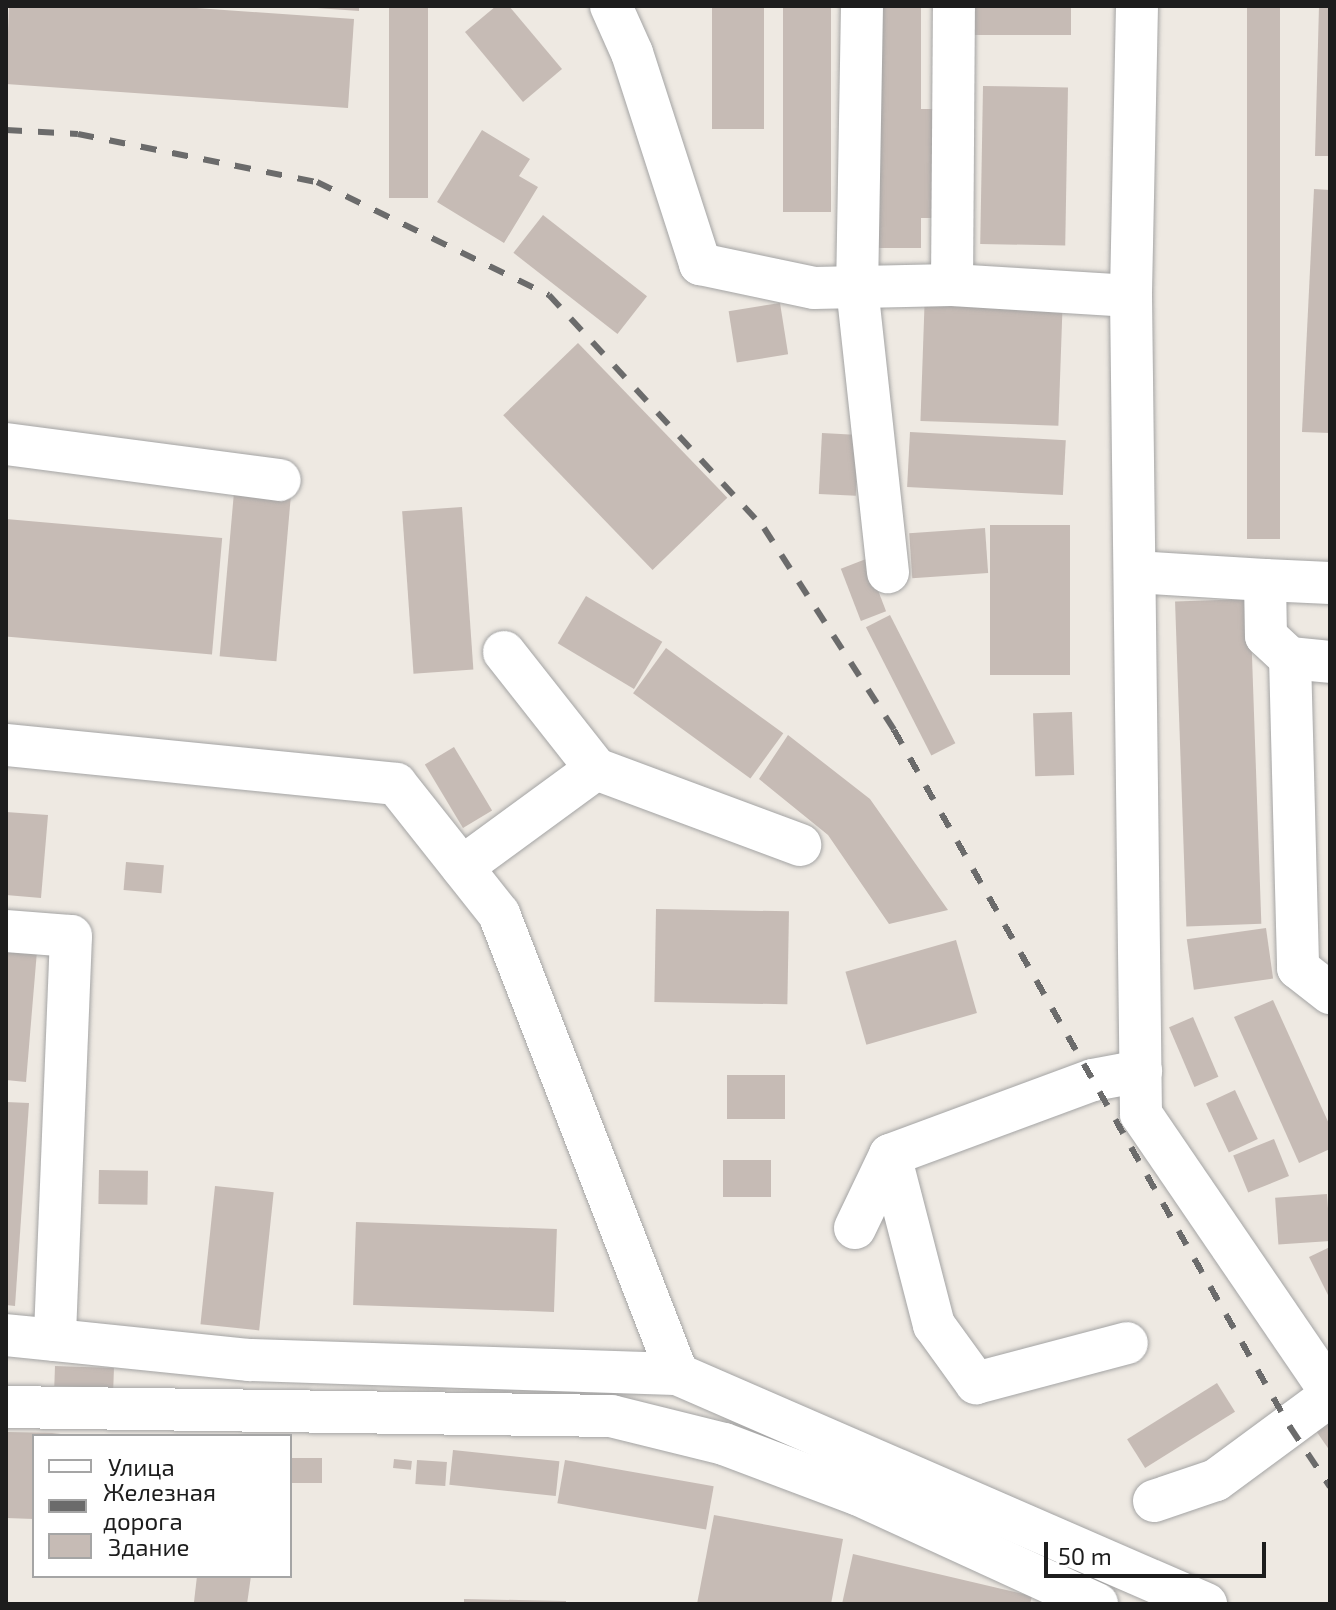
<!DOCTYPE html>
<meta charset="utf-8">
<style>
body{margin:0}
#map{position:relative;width:1336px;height:1610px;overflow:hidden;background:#eee9e2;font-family:"Exo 2",sans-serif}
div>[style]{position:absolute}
.building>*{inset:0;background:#c6bbb5;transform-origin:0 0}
.roads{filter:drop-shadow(0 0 2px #a4a4a4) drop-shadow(0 0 2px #a4a4a4)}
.minor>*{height:42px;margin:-21px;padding:0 21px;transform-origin:21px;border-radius:21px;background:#fff}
.rail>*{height:6px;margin-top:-3px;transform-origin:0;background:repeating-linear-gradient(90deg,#6b6b6b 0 16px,transparent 0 32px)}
span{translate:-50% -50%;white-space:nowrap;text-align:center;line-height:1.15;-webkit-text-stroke:6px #fff;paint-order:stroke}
.frame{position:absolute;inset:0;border:8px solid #1d1d1d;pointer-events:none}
.legend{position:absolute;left:32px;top:1434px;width:260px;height:144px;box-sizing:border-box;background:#fff;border:2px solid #a5a5a5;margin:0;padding:10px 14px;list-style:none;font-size:24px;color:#1d1d1d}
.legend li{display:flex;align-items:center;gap:16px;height:40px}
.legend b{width:40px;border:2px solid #a5a5a5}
.scale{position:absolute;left:1044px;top:1542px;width:222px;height:36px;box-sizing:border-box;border:4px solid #1d1d1d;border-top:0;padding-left:10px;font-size:24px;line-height:28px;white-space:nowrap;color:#1d1d1d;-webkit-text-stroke:6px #fff;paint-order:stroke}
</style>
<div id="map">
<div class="building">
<i style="clip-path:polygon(9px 6px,168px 6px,354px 19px,348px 108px,6px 84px)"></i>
<i style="clip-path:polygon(317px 6px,359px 6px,359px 11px,317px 8px)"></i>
<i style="left:389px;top:6px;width:39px;height:192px"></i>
<i style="clip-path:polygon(496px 6px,509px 6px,562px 69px,523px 102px,465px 32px)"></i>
<i style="left:712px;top:6px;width:52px;height:123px"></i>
<i style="left:783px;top:6px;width:48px;height:206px"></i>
<i style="left:874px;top:6px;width:47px;height:242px"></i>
<i style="left:961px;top:6px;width:110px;height:29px"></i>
<i style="left:1247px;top:6px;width:33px;height:533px"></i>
<i style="clip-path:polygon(1319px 6px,1330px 6px,1330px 156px,1315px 156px)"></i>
<i style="left:983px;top:86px;width:85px;height:158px;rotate:1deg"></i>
<i style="left:921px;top:109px;width:26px;height:109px"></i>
<i style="clip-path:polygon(482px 130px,530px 159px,519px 176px,538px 187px,504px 243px,437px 202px)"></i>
<i style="clip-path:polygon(1314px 189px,1330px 190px,1330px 433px,1302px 432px)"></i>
<i style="left:543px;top:215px;width:132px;height:48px;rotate:38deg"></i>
<i style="left:925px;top:291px;width:138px;height:130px;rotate:2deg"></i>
<i style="left:780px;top:303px;width:52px;height:52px;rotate:81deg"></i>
<i style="left:578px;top:343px;width:215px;height:104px;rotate:46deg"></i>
<i style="left:910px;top:432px;width:156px;height:55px;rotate:3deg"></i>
<i style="left:822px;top:433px;width:37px;height:61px;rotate:3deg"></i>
<i style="left:234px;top:492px;width:57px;height:165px;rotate:5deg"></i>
<i style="left:462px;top:507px;width:163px;height:60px;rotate:86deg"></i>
<i style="left:6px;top:519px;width:217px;height:117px;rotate:5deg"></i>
<i style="left:1070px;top:525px;width:150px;height:80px;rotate:90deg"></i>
<i style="left:985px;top:528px;width:45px;height:76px;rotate:86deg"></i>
<i style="left:866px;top:559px;width:56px;height:27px;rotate:69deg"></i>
<i style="left:586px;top:596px;width:89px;height:55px;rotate:31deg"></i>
<i style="left:1250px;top:599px;width:325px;height:75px;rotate:88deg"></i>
<i style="left:890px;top:615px;width:144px;height:27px;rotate:63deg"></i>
<i style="left:666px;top:648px;width:145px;height:56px;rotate:36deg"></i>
<i style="left:1072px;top:712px;width:63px;height:39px;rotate:88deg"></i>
<i style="clip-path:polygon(788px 735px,870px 799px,948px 910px,889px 924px,828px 835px,759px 779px)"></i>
<i style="left:454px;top:747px;width:74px;height:34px;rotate:59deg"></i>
<i style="clip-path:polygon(6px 812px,48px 815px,41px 898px,6px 895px)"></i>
<i style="left:126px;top:862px;width:38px;height:28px;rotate:5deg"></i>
<i style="left:656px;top:909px;width:133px;height:93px;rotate:1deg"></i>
<i style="left:1266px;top:928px;width:51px;height:80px;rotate:82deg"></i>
<i style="left:956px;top:940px;width:76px;height:115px;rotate:74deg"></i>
<i style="clip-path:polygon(6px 949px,37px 951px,26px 1082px,6px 1080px)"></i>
<i style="clip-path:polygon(1273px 1000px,1330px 1126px,1330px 1149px,1299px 1163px,1234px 1017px)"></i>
<i style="left:1193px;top:1017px;width:65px;height:26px;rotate:67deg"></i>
<i style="left:727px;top:1075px;width:58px;height:44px"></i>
<i style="left:1235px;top:1090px;width:54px;height:32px;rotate:65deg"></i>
<i style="clip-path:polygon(6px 1102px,29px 1103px,15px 1306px,6px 1305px)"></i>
<i style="left:1274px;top:1139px;width:40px;height:44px;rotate:68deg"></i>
<i style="left:723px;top:1160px;width:48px;height:37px"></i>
<i style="left:99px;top:1170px;width:49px;height:34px;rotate:1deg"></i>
<i style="left:215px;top:1186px;width:59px;height:139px;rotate:6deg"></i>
<i style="left:1327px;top:1194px;width:47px;height:52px;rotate:86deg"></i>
<i style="left:356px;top:1222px;width:201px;height:83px;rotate:2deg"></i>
<i style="clip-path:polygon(1330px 1247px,1330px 1299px,1309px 1257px)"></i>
<i style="left:55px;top:1366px;width:59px;height:20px;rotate:2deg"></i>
<i style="left:1217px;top:1383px;width:34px;height:106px;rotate:58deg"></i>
<i style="clip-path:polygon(1330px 1412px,1330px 1451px,1312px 1425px)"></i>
<i style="clip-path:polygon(6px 1432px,61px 1433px,34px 1436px,34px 1519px,6px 1518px)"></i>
<i style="left:453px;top:1450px;width:107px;height:35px;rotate:6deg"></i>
<i style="left:290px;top:1458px;width:32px;height:25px"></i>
<i style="left:394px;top:1459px;width:18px;height:9px;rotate:6deg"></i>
<i style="left:417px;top:1460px;width:30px;height:24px;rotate:4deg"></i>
<i style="left:565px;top:1460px;width:151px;height:44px;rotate:10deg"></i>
<i style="clip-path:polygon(714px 1515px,843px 1539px,831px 1604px,697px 1604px)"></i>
<i style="clip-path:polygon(853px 1554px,1032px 1596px,1030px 1604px,842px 1604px)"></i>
<i style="clip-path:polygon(197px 1576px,251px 1576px,247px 1604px,194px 1602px)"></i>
<i style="clip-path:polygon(464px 1599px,566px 1601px,566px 1604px,464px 1604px)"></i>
</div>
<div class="roads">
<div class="minor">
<i style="left:611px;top:6px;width:51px;rotate:65.9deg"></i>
<i style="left:632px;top:53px;width:222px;rotate:72.1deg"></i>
<i style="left:700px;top:264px;width:116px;rotate:11.9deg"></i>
<i style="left:814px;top:288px;width:138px;rotate:-1.2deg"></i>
<i style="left:952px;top:285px;width:179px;rotate:3.5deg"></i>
<i style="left:862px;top:6px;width:281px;rotate:91deg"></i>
<i style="left:857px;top:287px;width:287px;rotate:83.8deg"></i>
<i style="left:1137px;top:6px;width:290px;rotate:91.2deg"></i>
<i style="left:1131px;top:296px;width:818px;rotate:89.3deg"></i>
<i style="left:1141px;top:1114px;width:335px;rotate:55.7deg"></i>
<i style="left:952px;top:285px;width:279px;rotate:-89.6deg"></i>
<i style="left:6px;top:444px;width:276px;rotate:7.5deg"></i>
<i style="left:1135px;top:572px;width:130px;rotate:3.5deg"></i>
<i style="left:1265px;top:580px;width:56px;rotate:89deg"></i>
<i style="left:1266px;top:636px;width:33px;rotate:43deg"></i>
<i style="left:1290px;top:658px;width:40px;rotate:5.7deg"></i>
<i style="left:1265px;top:580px;width:65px;rotate:2.6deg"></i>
<i style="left:504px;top:652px;width:149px;rotate:51.8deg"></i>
<i style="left:1290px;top:658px;width:310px;rotate:88.5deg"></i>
<i style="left:1298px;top:968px;width:41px;rotate:38deg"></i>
<i style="left:6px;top:745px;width:392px;rotate:5.7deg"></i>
<i style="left:396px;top:784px;width:166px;rotate:51.6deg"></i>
<i style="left:499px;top:914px;width:493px;rotate:68.8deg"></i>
<i style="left:462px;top:867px;width:166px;rotate:-36.2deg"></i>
<i style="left:596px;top:769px;width:218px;rotate:20.4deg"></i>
<i style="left:6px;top:931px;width:65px;rotate:4.4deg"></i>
<i style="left:71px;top:936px;width:404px;rotate:92.3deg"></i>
<i style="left:55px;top:1340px;width:49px;rotate:-174.2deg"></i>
<i style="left:890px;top:1155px;width:176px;rotate:75.5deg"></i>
<i style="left:934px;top:1325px;width:72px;rotate:54.1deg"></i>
<i style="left:976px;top:1383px;width:156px;rotate:-14.8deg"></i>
<i style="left:855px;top:1228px;width:81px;rotate:-64.4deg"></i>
<i style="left:890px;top:1155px;width:216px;rotate:-20.3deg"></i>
<i style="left:1093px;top:1080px;width:49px;rotate:-10.6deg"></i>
<i style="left:55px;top:1340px;width:196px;rotate:5.9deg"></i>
<i style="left:250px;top:1360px;width:427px;rotate:1.9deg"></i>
<i style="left:677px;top:1374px;width:577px;rotate:23.5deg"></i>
<i style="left:6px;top:1407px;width:605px;rotate:0.85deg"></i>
<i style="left:611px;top:1416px;width:116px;rotate:13.9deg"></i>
<i style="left:724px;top:1444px;width:144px;rotate:20.7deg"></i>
<i style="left:859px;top:1495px;width:262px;rotate:24.6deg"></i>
<i style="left:1154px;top:1501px;width:65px;rotate:-18.7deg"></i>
<i style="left:1216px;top:1480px;width:142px;rotate:-36.4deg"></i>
</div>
</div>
<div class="rail">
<i style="left:6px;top:130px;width:72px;rotate:3.2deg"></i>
<i style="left:78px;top:134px;width:244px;rotate:11.4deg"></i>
<i style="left:317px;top:182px;width:258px;rotate:26deg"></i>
<i style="left:549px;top:295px;width:317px;rotate:47.3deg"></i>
<i style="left:764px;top:528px;width:240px;rotate:57.2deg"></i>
<i style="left:894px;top:730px;width:802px;rotate:60.4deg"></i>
<i style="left:1290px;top:1427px;width:72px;rotate:56.3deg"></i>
</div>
<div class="frame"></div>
<ul class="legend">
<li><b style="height:10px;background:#fff"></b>Улица</li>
<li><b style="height:10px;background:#6b6b6b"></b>Железная дорога</li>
<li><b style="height:22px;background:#c6bbb5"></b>Здание</li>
</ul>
<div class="scale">50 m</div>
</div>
